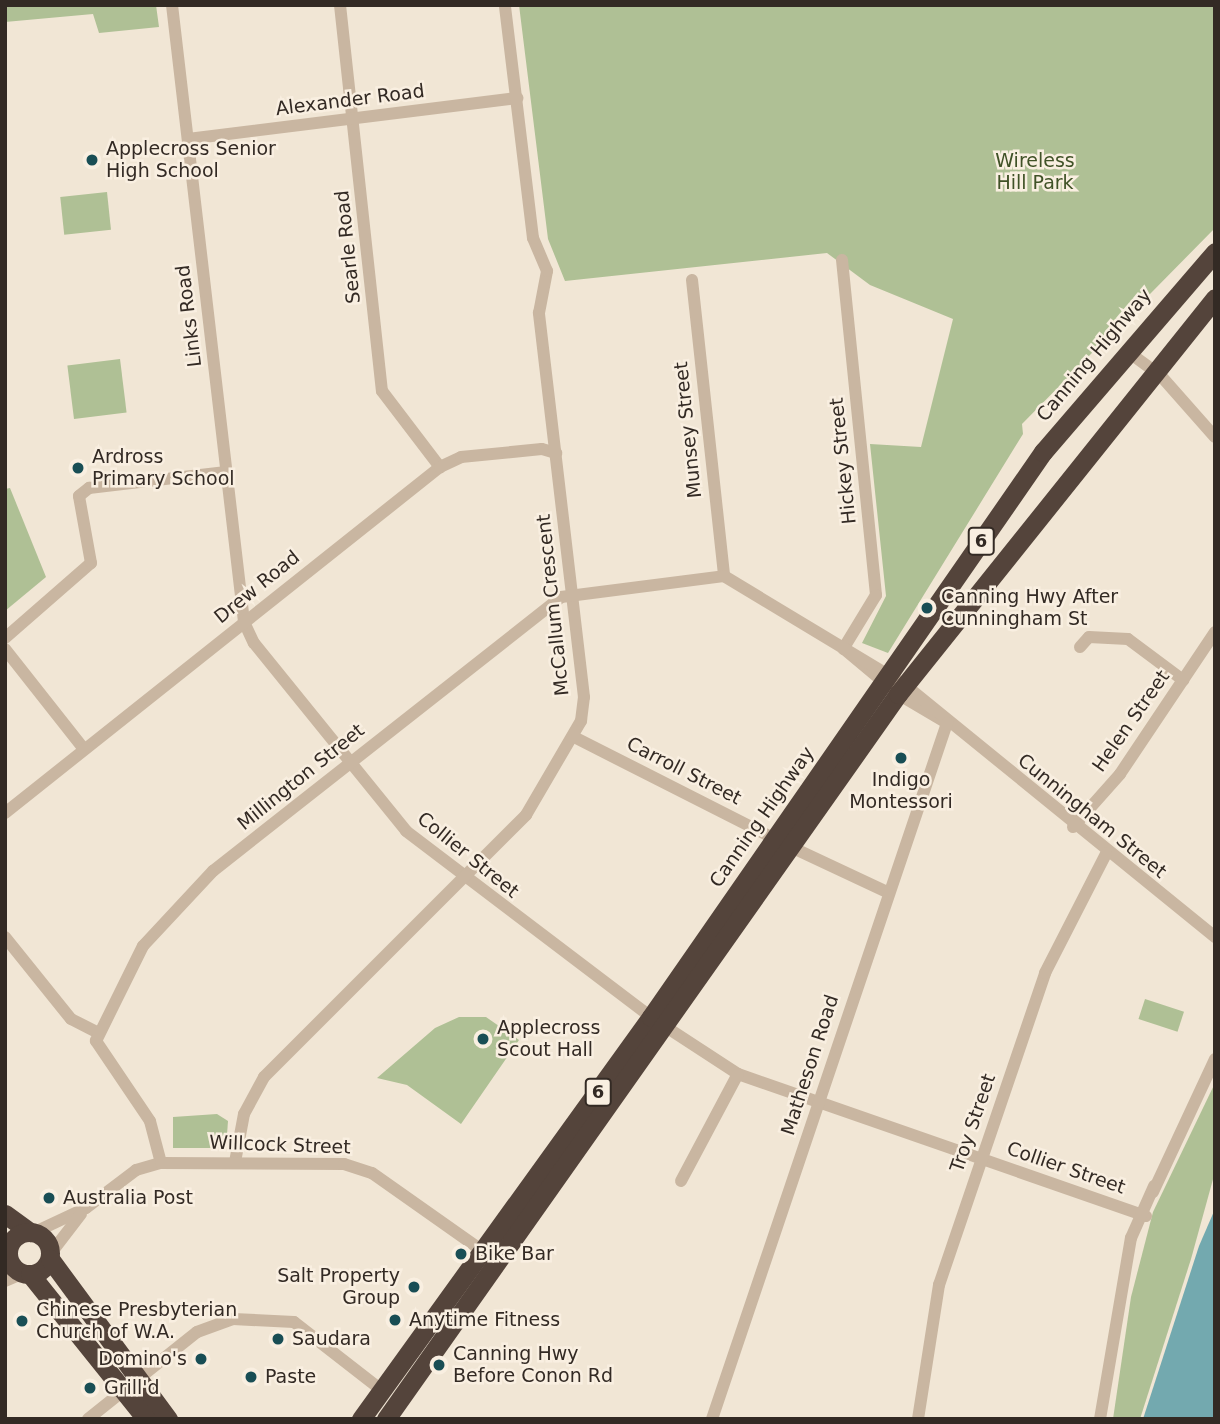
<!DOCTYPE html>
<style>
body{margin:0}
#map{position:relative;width:1220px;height:1424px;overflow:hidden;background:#f1e6d5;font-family:"DejaVu Sans",sans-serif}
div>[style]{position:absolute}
.green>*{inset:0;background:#afc095;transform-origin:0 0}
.water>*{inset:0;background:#73a9af}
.minor>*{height:12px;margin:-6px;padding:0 6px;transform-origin:6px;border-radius:6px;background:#c9b6a1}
.highway>*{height:19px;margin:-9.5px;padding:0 9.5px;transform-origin:9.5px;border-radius:9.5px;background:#54443b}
.highway>.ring{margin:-9.5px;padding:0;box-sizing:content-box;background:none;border:19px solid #54443b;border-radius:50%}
.dots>*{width:19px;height:19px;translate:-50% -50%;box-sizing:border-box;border:4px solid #f9efe1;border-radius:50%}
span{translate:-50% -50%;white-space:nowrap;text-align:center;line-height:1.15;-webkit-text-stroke:5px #f9efe1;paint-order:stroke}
.shield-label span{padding:2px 5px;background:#f9efe1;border:2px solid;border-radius:5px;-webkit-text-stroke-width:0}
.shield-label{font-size:18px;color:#332a24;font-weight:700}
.street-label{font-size:19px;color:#332a24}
.poi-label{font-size:19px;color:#332a24}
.left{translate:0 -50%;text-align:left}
.right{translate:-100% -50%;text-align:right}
.park-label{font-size:19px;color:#405227}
.frame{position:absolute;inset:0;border:7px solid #332a24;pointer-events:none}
</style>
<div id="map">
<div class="green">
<i style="clip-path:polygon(5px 5px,156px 5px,159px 27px,99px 33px,93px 14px,5px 22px)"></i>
<i style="clip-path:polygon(519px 5px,1215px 5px,1215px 228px,1022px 424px,1023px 434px,888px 653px,862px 643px,886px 596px,870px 444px,921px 447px,953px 319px,870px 285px,827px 253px,565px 281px,548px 239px)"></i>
<i style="left:107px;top:192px;width:38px;height:47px;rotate:84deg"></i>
<i style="left:120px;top:359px;width:54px;height:53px;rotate:83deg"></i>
<i style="clip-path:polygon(10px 488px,46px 577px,5px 611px,5px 489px)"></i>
<i style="left:1145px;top:999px;width:41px;height:21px;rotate:18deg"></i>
<i style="clip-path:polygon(459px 1017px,486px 1017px,519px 1040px,461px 1124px,407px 1085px,377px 1078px,435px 1028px)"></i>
<i style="clip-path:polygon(1215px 1083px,1215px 1172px,1191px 1259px,1140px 1419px,1113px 1419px,1131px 1297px,1153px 1212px)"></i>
<i style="clip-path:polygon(217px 1114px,228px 1121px,226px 1148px,173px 1148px,173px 1117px)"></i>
</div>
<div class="water">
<i style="clip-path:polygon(1215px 1209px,1215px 1419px,1143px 1419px,1199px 1246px)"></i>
</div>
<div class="minor">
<i style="left:172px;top:5px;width:621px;rotate:83.34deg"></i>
<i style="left:244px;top:622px;width:23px;rotate:65deg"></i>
<i style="left:254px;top:643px;width:242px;rotate:51deg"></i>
<i style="left:406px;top:831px;width:308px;rotate:37.2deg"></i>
<i style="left:340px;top:5px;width:388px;rotate:83.8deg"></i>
<i style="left:382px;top:391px;width:96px;rotate:52.7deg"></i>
<i style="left:188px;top:139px;width:332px;rotate:-7.1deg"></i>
<i style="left:842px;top:260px;width:337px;rotate:84.2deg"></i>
<i style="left:876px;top:595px;width:63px;rotate:121.4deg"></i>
<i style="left:692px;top:280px;width:298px;rotate:83.8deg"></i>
<i style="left:1127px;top:351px;width:42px;rotate:36.3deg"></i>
<i style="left:1161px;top:376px;width:81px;rotate:48.5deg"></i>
<i style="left:5px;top:638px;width:114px;rotate:-41.1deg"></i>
<i style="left:91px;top:563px;width:68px;rotate:-100.2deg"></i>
<i style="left:79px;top:496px;width:13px;rotate:-39deg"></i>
<i style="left:89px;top:488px;width:138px;rotate:-6.7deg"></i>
<i style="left:1080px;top:647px;width:13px;rotate:-48deg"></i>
<i style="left:1089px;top:637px;width:39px;rotate:3deg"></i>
<i style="left:1128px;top:639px;width:69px;rotate:36.7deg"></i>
<i style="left:5px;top:649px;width:127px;rotate:51.7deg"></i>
<i style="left:844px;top:649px;width:70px;rotate:39.8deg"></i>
<i style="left:898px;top:694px;width:57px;rotate:30.6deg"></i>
<i style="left:576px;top:738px;width:223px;rotate:26.9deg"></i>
<i style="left:5px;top:813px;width:556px;rotate:-38.5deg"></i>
<i style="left:440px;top:467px;width:23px;rotate:-25deg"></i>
<i style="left:461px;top:457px;width:81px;rotate:-5.6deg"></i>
<i style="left:542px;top:449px;width:15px;rotate:16deg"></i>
<i style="left:1073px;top:827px;width:71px;rotate:-48.4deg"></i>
<i style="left:1120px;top:774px;width:171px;rotate:-56.2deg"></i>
<i style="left:791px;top:847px;width:106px;rotate:25.1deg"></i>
<i style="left:5px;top:937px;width:105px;rotate:51.2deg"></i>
<i style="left:71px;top:1019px;width:29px;rotate:27deg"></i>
<i style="left:666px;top:1027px;width:86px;rotate:33.1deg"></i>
<i style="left:738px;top:1074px;width:432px;rotate:19.2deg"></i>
<i style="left:235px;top:1162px;width:49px;rotate:-79.4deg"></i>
<i style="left:244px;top:1114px;width:42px;rotate:-61.6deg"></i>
<i style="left:264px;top:1077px;width:371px;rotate:-45deg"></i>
<i style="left:526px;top:815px;width:109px;rotate:-59.7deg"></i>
<i style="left:581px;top:721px;width:24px;rotate:-83deg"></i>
<i style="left:584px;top:697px;width:387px;rotate:-96.7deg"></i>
<i style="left:539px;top:313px;width:43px;rotate:-79.2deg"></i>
<i style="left:547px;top:271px;width:36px;rotate:-113deg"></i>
<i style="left:533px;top:238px;width:235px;rotate:-96.9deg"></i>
<i style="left:161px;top:1163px;width:43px;rotate:-104.7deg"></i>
<i style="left:150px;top:1121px;width:97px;rotate:-124deg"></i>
<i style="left:96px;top:1041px;width:106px;rotate:-63.7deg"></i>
<i style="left:143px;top:946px;width:103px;rotate:-47deg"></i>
<i style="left:213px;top:871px;width:443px;rotate:-38.2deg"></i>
<i style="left:561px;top:597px;width:164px;rotate:-7.3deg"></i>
<i style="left:724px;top:576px;width:211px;rotate:31.1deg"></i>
<i style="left:905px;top:685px;width:400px;rotate:39.1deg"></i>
<i style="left:681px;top:1181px;width:121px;rotate:-62deg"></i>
<i style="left:1153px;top:1192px;width:147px;rotate:-65deg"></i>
<i style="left:35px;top:1232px;width:56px;rotate:-25.2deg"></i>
<i style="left:86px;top:1208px;width:63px;rotate:-37.2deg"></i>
<i style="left:136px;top:1170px;width:26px;rotate:-16deg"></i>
<i style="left:161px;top:1163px;width:183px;rotate:0.3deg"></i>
<i style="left:344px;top:1164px;width:29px;rotate:18deg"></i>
<i style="left:372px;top:1173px;width:141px;rotate:35.2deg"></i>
<i style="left:51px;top:1253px;width:49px;rotate:-52.4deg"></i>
<i style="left:5px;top:1261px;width:5px;rotate:-53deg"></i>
<i style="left:5px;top:1281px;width:21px;rotate:-23deg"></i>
<i style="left:88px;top:1419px;width:139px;rotate:-38.6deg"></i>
<i style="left:197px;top:1332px;width:38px;rotate:-20deg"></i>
<i style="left:233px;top:1319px;width:61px;rotate:2.8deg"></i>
<i style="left:294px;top:1322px;width:114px;rotate:37.9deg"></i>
<i style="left:712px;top:1419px;width:735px;rotate:-71.34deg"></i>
<i style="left:918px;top:1419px;width:136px;rotate:-81.1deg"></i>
<i style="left:939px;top:1285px;width:330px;rotate:-71.2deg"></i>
<i style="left:1045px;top:973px;width:134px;rotate:-62.9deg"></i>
<i style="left:1100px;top:1419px;width:184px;rotate:-80.3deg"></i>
<i style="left:1131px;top:1238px;width:57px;rotate:-66.1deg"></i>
</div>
<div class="highway">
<i style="left:5px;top:1214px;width:31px;rotate:36deg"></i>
<i class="ring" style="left:8px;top:1232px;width:23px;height:23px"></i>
<i style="left:50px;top:1259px;width:199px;rotate:53.6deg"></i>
<i style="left:30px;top:1274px;width:186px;rotate:51.3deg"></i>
<i style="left:361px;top:1419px;width:496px;rotate:-54.2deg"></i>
<i style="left:651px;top:1017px;width:688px;rotate:-55.25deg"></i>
<i style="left:1043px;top:452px;width:264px;rotate:-49.3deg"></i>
<i style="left:386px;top:1419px;width:888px;rotate:-54.77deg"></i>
<i style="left:898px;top:694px;width:507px;rotate:-51.32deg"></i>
</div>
<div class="dots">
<i style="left:92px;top:160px;background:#194e55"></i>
<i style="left:78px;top:468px;background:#194e55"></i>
<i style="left:927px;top:608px;background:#194e55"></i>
<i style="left:901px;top:758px;background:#194e55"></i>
<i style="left:483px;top:1039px;background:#194e55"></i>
<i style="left:49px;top:1198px;background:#194e55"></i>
<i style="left:461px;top:1254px;background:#194e55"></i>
<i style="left:414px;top:1287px;background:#194e55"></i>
<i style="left:395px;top:1320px;background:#194e55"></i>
<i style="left:22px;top:1321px;background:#194e55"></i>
<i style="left:278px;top:1339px;background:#194e55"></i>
<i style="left:201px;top:1359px;background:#194e55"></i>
<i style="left:439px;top:1365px;background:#194e55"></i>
<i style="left:251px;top:1377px;background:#194e55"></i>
<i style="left:90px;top:1388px;background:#194e55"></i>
</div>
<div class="shield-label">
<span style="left:981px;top:541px">6</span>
<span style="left:598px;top:1092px">6</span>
</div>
<div class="street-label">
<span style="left:350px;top:100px;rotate:-7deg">Alexander Road</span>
<span style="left:348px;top:247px;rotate:-96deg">Searle Road</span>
<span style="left:189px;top:316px;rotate:-97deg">Links Road</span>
<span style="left:1094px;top:355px;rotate:-50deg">Canning Highway</span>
<span style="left:688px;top:430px;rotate:-96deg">Munsey Street</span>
<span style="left:843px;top:461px;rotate:-96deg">Hickey Street</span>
<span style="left:257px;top:587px;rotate:-39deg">Drew Road</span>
<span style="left:553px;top:605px;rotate:-96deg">McCallum Crescent</span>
<span style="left:1131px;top:721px;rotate:-55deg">Helen Street</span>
<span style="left:684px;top:771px;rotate:27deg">Carroll Street</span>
<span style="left:301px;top:777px;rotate:-39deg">Millington Street</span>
<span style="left:1092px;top:816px;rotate:39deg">Cunningham Street</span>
<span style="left:762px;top:817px;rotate:-55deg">Canning Highway</span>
<span style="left:468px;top:855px;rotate:39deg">Collier Street</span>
<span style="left:810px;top:1065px;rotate:-72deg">Matheson Road</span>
<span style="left:973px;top:1123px;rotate:-71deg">Troy Street</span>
<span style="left:280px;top:1145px;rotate:2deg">Willcock Street</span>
<span style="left:1066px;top:1168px;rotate:19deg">Collier Street</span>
</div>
<div class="poi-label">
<span class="left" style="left:106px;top:160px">Applecross Senior<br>High School</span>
<span class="left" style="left:92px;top:468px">Ardross<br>Primary School</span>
<span class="left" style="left:941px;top:608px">Canning Hwy After<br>Cunningham St</span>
<span style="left:901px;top:791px">Indigo<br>Montessori</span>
<span class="left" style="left:497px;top:1039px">Applecross<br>Scout Hall</span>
<span class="left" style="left:63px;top:1198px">Australia Post</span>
<span class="left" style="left:475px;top:1254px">Bike Bar</span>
<span class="right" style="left:400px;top:1287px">Salt Property<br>Group</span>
<span class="left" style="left:36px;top:1321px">Chinese Presbyterian<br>Church of W.A.</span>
<span class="left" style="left:409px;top:1320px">Anytime Fitness</span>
<span class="left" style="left:292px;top:1339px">Saudara</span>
<span class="left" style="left:453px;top:1365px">Canning Hwy<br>Before Conon Rd</span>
<span class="right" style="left:187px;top:1359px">Domino's</span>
<span class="left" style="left:265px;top:1377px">Paste</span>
<span class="left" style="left:104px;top:1388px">Grill'd</span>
</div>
<div class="park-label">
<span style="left:1035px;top:172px">Wireless<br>Hill Park</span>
</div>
<div class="frame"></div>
</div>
